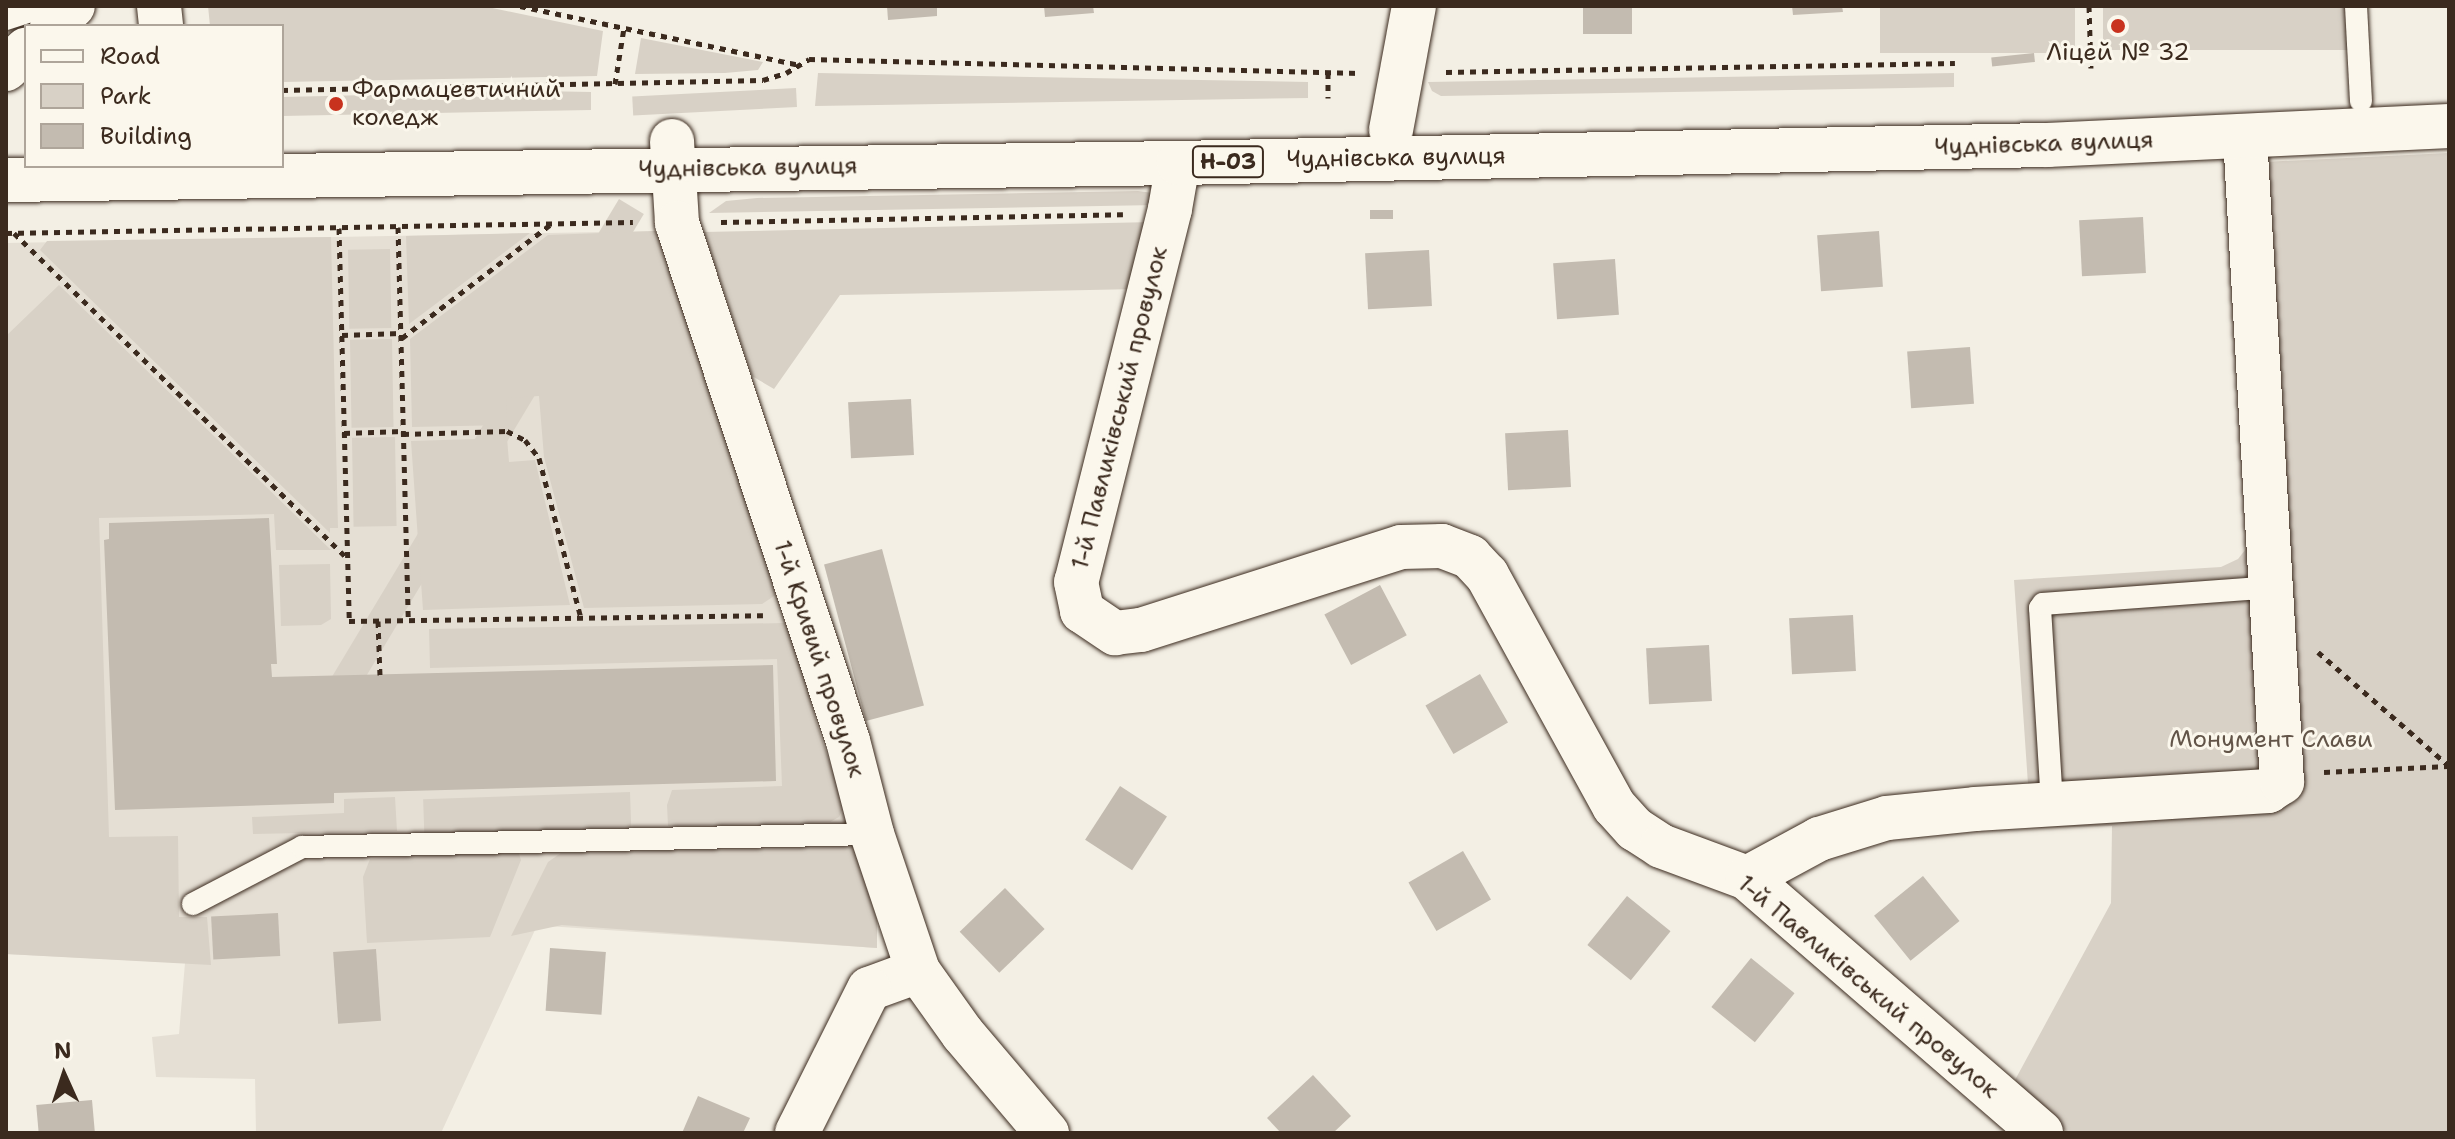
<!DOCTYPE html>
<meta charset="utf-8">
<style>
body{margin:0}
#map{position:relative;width:2455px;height:1139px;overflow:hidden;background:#f3efe4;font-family:"Shantell Sans",sans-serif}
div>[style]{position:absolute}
.built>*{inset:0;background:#e5dfd4}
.green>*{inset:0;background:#d8d1c6;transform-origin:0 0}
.building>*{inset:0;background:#c3bbb0;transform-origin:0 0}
.path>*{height:5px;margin-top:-2.5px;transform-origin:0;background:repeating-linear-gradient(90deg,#3b2a1e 0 6px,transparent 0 12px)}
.roads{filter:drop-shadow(0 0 2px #3b2a1e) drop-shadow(0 0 2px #3b2a1e)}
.lane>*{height:22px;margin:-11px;padding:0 11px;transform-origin:11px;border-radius:11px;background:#fbf7ec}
.street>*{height:44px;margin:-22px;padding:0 22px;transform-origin:22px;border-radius:22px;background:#fbf7ec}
.secondary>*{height:44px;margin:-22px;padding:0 22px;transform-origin:22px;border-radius:22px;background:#fbf7ec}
.primary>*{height:44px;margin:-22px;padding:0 22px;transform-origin:22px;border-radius:22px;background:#fbf7ec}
.dots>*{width:22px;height:22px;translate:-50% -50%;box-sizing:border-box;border:4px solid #fbf7ec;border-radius:50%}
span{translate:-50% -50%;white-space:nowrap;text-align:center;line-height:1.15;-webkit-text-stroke:6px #fbf7ec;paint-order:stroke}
.shield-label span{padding:2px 6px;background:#fbf7ec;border:2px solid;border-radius:6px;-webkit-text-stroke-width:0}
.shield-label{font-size:22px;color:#3b2a1e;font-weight:700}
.poi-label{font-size:24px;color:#3b2a1e}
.left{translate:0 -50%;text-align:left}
.street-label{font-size:24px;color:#3b2a1e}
.park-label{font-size:24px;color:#625448}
.frame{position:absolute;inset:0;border:8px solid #3b2a1e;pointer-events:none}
.legend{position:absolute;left:24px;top:24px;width:260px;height:144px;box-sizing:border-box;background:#fbf7ec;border:2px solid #aea59a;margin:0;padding:10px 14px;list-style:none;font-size:24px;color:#3b2a1e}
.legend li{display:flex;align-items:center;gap:16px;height:40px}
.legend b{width:40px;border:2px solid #aea59a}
.north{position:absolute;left:24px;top:1035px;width:80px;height:80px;-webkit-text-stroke:6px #fbf7ec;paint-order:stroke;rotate:357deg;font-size:22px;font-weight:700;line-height:32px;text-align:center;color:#3b2a1e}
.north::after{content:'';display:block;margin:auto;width:28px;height:36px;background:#3b2a1e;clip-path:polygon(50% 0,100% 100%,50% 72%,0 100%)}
</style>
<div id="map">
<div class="built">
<i style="clip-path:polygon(655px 231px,792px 629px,817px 725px,844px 805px,877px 948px,547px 926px,535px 930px,441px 1133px,256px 1133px,255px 1079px,156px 1077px,152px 1037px,179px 1034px,185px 963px,6px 954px,6px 243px)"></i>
</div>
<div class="green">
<i style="clip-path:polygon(208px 6px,483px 6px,603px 31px,597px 76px,282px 82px,282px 26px,210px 26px)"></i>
<i style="left:1880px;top:6px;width:195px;height:47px"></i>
<i style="left:2103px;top:6px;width:246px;height:44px"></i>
<i style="clip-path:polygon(641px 38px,763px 62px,758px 70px,725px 73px,635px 74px)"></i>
<i style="clip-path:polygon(818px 73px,1308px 82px,1308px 98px,815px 106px)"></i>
<i style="clip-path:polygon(1954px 73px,1954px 87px,1905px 88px,1441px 96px,1432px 91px,1428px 82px)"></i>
<i style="left:796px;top:88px;width:19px;height:164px;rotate:87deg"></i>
<i style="clip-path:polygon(538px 91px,591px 92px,591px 110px,282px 116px,282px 97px)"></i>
<i style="clip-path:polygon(2449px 153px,2449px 1133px,2068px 1133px,2015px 1080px,2111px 903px,2112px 826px,2031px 828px,2014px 580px,2221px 567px,2238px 559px,2249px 545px,2224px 164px)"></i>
<i style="clip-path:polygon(1138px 191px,1153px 193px,1157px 205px,709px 213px,726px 201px,757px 198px)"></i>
<i style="left:619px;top:199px;width:29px;height:613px;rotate:31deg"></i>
<i style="clip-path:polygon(1154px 222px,1138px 289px,840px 295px,774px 389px,752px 376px,704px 232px)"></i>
<i style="clip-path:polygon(655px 231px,661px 239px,777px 594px,762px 604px,584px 608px,544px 457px,539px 396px,506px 398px,507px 425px,412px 427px,410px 339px,548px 235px)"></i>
<i style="clip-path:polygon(530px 233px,409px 324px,406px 236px)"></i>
<i style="clip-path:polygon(331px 237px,338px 528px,330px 528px,330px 533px,40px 250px,47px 241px)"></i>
<i style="left:390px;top:249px;width:79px;height:42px;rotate:89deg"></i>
<i style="clip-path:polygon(59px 285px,331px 550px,276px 550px,274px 514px,99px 518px,109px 837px,178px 836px,179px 917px,207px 917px,211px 965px,6px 954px,6px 336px)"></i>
<i style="left:392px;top:339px;width:88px;height:42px;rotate:89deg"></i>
<i style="left:395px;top:437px;width:89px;height:43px;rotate:89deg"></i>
<i style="clip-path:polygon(507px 438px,509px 462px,535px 460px,570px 605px,423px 610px,411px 441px)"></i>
<i style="clip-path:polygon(330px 564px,331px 619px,321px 625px,281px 626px,279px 565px)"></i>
<i style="clip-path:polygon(785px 623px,792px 629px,817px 725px,844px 805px,839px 817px,830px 822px,668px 826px,667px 805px,672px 790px,782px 786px,777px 659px,430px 668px,429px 629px)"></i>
<i style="left:630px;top:792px;width:36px;height:207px;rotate:88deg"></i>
<i style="clip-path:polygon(395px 797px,397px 831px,253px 834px,252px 817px,344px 813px,344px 799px)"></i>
<i style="clip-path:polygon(859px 847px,877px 915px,877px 948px,562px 925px,511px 936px,548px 862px,561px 853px)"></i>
<i style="clip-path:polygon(518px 851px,521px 860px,490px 937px,367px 943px,363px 877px,370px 859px)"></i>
</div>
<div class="building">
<i style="clip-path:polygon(887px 6px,937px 6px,937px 16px,888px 20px)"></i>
<i style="clip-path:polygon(1044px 6px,1093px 6px,1094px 13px,1045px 17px)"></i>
<i style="left:1583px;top:6px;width:49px;height:28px"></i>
<i style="clip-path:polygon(1792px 6px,1842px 6px,1843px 12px,1793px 15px)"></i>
<i style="left:2034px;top:53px;width:9px;height:43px;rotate:84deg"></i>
<i style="left:1393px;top:210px;width:9px;height:23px;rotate:90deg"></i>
<i style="left:2143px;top:217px;width:56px;height:64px;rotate:87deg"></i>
<i style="left:1879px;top:231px;width:56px;height:62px;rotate:86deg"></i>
<i style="left:1429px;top:250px;width:56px;height:64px;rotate:87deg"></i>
<i style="left:1615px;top:259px;width:56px;height:62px;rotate:86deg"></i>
<i style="left:1970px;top:347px;width:57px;height:63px;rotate:86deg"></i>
<i style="left:911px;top:399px;width:56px;height:63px;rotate:87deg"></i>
<i style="left:1568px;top:430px;width:57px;height:63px;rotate:87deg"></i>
<i style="clip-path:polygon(269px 518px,277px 664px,271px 664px,272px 677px,773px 665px,776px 781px,334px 793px,334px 803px,115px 810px,104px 540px,109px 539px,109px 523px)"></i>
<i style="left:882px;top:549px;width:162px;height:60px;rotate:75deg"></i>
<i style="left:1380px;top:585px;width:57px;height:63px;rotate:62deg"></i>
<i style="left:1853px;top:615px;width:56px;height:64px;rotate:87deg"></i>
<i style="left:1709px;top:645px;width:56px;height:63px;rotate:87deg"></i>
<i style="left:1480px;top:674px;width:56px;height:63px;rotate:60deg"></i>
<i style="left:1120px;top:786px;width:56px;height:64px;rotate:33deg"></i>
<i style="left:1463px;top:851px;width:56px;height:63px;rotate:60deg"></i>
<i style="left:1923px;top:876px;width:58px;height:63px;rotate:51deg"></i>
<i style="left:1005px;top:888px;width:57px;height:63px;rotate:46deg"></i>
<i style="left:1627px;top:896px;width:56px;height:63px;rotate:39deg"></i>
<i style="left:278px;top:913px;width:43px;height:67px;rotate:87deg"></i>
<i style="left:550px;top:948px;width:56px;height:63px;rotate:4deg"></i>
<i style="left:376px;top:949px;width:72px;height:43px;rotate:86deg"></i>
<i style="left:1751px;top:958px;width:56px;height:63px;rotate:39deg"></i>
<i style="clip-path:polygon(1313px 1075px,1351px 1116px,1333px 1133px,1281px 1133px,1267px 1118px)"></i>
<i style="clip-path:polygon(698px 1096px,750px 1118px,743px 1133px,682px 1133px)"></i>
<i style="left:92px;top:1100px;width:33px;height:56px;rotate:85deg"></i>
</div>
<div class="path">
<i style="left:520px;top:6px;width:287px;rotate:11.9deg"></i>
<i style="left:2089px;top:6px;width:62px;rotate:88.2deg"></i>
<i style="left:1446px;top:72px;width:509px;rotate:-1.01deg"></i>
<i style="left:1328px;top:73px;width:25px;rotate:90deg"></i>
<i style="left:615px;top:84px;width:57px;rotate:-80.9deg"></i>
<i style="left:282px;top:90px;width:481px;rotate:-1.2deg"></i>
<i style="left:763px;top:80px;width:24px;rotate:-17deg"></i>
<i style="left:786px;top:73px;width:27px;rotate:-31deg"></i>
<i style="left:809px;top:59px;width:551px;rotate:1.46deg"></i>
<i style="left:721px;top:222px;width:402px;rotate:-1.1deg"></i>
<i style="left:398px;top:227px;width:393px;rotate:88.5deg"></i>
<i style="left:339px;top:228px;width:393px;rotate:88.5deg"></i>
<i style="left:349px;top:621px;width:414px;rotate:-0.8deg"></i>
<i style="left:6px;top:233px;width:627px;rotate:-1.01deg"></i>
<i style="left:14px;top:233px;width:465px;rotate:44.3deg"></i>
<i style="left:342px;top:335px;width:59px;rotate:-1.9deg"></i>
<i style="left:402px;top:338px;width:186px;rotate:-37.4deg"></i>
<i style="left:344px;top:433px;width:59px;rotate:-1.9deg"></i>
<i style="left:403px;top:434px;width:104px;rotate:-1.7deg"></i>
<i style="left:507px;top:431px;width:20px;rotate:27deg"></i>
<i style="left:525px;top:440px;width:23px;rotate:52deg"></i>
<i style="left:539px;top:458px;width:165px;rotate:75.3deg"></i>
<i style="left:378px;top:621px;width:54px;rotate:87.9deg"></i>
<i style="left:2318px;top:652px;width:174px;rotate:41deg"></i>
<i style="left:2324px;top:772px;width:124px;rotate:-2.8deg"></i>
</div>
<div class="roads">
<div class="lane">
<i style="left:2356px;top:6px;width:95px;rotate:87deg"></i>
<i style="left:6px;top:19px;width:42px;rotate:-18deg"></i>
<i style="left:2052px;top:804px;width:196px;rotate:-93.5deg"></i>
<i style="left:2040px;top:608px;width:5px;rotate:-53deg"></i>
<i style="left:2043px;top:604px;width:231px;rotate:-4.2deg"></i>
<i style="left:193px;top:904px;width:123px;rotate:-27.6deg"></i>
<i style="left:302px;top:847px;width:570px;rotate:-1.31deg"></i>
</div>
<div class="street">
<i style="left:1391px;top:130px;width:126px;rotate:-79.5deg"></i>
<i style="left:672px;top:141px;width:82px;rotate:86.5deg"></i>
<i style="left:677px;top:223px;width:545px;rotate:71.73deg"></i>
<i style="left:848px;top:741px;width:96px;rotate:75.5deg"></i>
<i style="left:872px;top:834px;width:145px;rotate:71.4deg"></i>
<i style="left:918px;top:971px;width:52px;rotate:159.8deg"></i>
<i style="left:869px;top:989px;width:161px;rotate:116.6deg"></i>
<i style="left:1178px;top:163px;width:47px;rotate:99.9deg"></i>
<i style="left:1170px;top:209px;width:385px;rotate:104.1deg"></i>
<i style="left:1076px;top:582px;width:30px;rotate:78deg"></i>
<i style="left:1082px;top:611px;width:40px;rotate:34deg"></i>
<i style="left:1115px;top:633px;width:26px;rotate:-7deg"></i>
<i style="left:1141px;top:630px;width:273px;rotate:-17.7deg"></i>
<i style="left:1401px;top:547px;width:41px;rotate:-1.4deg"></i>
<i style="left:1442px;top:546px;width:30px;rotate:21deg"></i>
<i style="left:1470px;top:557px;width:25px;rotate:47deg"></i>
<i style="left:1487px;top:575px;width:264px;rotate:61.2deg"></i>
<i style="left:1614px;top:806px;width:31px;rotate:48deg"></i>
<i style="left:1635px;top:829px;width:31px;rotate:33deg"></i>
<i style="left:1661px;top:846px;width:92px;rotate:20.4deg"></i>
<i style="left:1747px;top:878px;width:389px;rotate:40.9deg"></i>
<i style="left:1747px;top:878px;width:82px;rotate:-28.4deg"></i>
<i style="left:1819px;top:839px;width:71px;rotate:-17.2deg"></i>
<i style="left:1887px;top:818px;width:88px;rotate:-5.8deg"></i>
<i style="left:1975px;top:809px;width:294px;rotate:-3.5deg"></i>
<i style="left:2268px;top:791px;width:17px;rotate:-33deg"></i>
<i style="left:2282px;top:782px;width:647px;rotate:-93.28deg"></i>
<i style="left:918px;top:971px;width:77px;rotate:54.5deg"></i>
<i style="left:963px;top:1034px;width:130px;rotate:49.7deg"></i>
</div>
<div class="secondary">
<i style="left:159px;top:6px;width:20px;rotate:84deg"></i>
<i style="left:52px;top:26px;width:29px;rotate:-44deg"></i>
<i style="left:6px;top:69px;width:28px;rotate:-44deg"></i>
</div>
<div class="primary">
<i style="left:6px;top:180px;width:1172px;rotate:-0.83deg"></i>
<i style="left:1178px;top:163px;width:870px;rotate:-1.19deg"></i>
<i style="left:2048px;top:145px;width:401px;rotate:-2.7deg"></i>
</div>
</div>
<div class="dots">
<i style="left:2118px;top:26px;background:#c8321e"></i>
<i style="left:336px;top:104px;background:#c8321e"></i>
</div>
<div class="shield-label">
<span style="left:1228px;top:162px">Н-03</span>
</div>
<div class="poi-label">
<span style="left:2118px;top:53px">Ліцей № 32</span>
<span class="left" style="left:352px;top:104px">Фармацевтичний<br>коледж</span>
</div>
<div class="street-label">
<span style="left:2044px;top:144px;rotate:-2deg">Чуднівська вулиця</span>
<span style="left:1396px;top:158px;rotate:-1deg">Чуднівська вулиця</span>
<span style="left:748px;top:168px;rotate:-1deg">Чуднівська вулиця</span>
<span style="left:1120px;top:408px;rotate:-76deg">1-й Павликівський провулок</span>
<span style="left:819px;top:659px;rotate:72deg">1-й Кривий провулок</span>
<span style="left:1868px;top:987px;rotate:40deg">1-й Павликівський провулок</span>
</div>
<div class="park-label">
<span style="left:2271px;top:740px">Монумент Слави</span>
</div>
<div class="frame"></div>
<ul class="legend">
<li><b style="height:10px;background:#fbf7ec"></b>Road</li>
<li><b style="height:22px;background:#d8d1c6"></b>Park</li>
<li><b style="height:22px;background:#c3bbb0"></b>Building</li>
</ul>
<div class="north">N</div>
</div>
